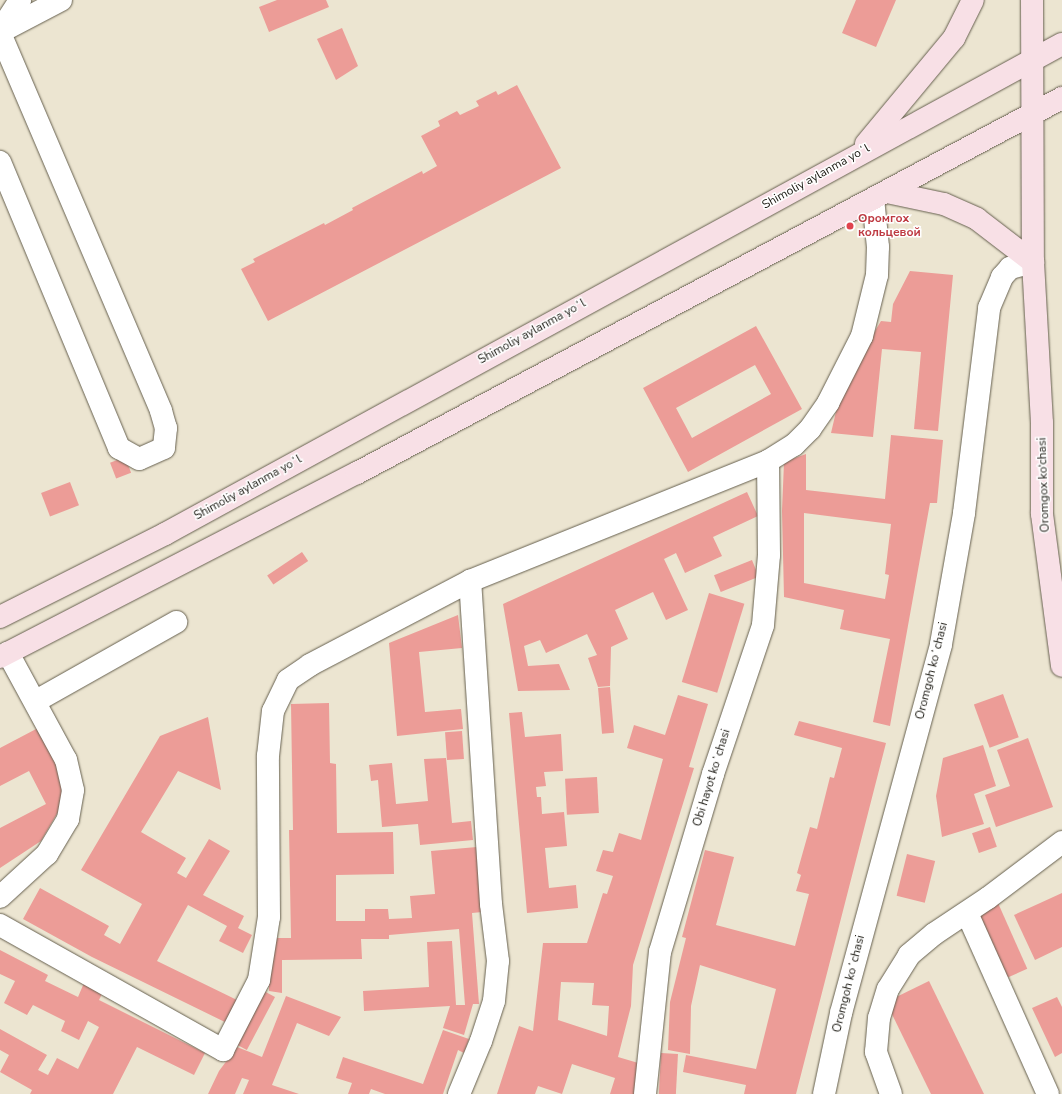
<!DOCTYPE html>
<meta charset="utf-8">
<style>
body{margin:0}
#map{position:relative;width:1062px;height:1094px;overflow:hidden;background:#ece5d1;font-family:"Nunito Sans",sans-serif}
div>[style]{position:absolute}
.building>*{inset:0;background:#ec9c97;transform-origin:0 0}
.roads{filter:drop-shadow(0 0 1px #66604f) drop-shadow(0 0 1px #66604f)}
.minor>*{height:22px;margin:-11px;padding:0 11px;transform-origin:11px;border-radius:11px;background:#fff}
.major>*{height:22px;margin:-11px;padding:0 11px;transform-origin:11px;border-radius:11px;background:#f8e0e6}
.dots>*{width:11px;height:11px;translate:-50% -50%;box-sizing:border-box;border:2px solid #fff;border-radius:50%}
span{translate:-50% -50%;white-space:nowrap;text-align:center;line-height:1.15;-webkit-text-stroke:3px #fff;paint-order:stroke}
.street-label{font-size:12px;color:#1a1811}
.health-label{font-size:12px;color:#be3a42;font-weight:700}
.left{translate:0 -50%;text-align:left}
</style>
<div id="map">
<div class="building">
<i style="clip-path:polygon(277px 0,326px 0,329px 7px,269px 32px,259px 7px)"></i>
<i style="clip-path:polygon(856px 0,896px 0,876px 47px,842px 33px)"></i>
<i style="clip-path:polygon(342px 28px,358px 66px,336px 80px,317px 39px)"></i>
<i style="clip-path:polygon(517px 85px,561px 168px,268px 321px,241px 269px,255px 262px,253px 259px,324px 223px,325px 225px,353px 210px,352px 208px,422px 171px,423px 174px,437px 166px,421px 136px,440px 126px,438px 121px,457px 111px,460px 115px,479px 106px,476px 101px,496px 91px,498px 95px)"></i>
<i style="clip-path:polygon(910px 271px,953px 275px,938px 431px,914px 429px,921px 352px,882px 349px,873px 437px,831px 433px,842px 386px,881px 321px,891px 322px,893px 304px)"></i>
<i style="clip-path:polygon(evenodd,756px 326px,802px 409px,688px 472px,643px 388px,756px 326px,755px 365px,771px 394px,692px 438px,676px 408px,755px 365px)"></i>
<i style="clip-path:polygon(evenodd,891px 435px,943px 440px,937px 503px,930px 503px,890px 726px,873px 722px,890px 639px,840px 629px,844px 610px,784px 597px,782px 511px,784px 462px,806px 454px,806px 490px,885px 499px,891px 435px,804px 513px,891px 524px,885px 574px,889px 575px,885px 599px,804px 583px,804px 513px)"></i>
<i style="left:125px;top:457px;width:17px;height:16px;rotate:69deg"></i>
<i style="left:70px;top:482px;width:25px;height:31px;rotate:69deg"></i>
<i style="clip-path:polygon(747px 492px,758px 516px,713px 537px,722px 556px,685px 573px,676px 553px,664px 559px,688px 610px,666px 620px,653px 592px,615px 610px,628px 639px,611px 647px,610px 686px,598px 687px,588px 658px,597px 655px,587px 634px,546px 653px,540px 640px,524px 646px,528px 666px,559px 664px,570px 690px,518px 691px,503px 604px)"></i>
<i style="left:302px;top:552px;width:11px;height:42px;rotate:56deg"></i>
<i style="left:752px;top:560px;width:18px;height:41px;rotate:68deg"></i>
<i style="left:709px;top:593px;width:37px;height:93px;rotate:17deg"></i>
<i style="clip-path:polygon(458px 615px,462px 648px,419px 652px,425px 712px,461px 709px,463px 729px,397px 736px,389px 643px)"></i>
<i style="left:610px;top:687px;width:46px;height:12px;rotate:85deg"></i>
<i style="left:1003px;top:694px;width:46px;height:31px;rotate:70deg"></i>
<i style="clip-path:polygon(evenodd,678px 695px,708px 704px,689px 767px,694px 768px,633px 965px,631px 1006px,618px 1057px,645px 1065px,636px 1094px,610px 1094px,615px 1078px,572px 1064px,562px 1094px,538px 1086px,535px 1094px,497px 1094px,519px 1026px,533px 1031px,543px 943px,587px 943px,603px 893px,607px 894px,613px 876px,596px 871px,603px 850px,613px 852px,619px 833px,641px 840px,663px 759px,627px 748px,634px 725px,665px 735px,678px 695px,561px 982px,594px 983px,592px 1005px,609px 1006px,607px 1036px,558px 1020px,561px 982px)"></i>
<i style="clip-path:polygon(329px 703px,330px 763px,336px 764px,337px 833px,393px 832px,394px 874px,336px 875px,336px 921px,365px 921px,365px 909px,388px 909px,389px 919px,412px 918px,410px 896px,435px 894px,431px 851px,477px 847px,482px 912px,472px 913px,479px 1004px,473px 1004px,464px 1035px,443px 1028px,450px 1006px,364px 1011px,363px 991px,429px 987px,427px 942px,452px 941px,456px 1005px,465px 1005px,459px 929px,389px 935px,389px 939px,361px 939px,362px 959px,282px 960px,282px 993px,269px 991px,268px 938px,291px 938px,289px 830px,293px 830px,291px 704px)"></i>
<i style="clip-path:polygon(522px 712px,525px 737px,561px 734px,563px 771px,544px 772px,546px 786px,536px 787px,537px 797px,541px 797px,542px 814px,564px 812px,567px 846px,545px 848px,549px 888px,576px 885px,578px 908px,527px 913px,509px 713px)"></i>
<i style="clip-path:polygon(208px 717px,221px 790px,178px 771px,141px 832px,186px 858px,177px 873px,186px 878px,209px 839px,230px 851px,203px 895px,244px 916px,238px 928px,252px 935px,243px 953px,219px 941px,227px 926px,188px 905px,157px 961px,237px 1000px,231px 1025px,92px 957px,23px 919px,40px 888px,109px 926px,104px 935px,120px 944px,142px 904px,81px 870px,160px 736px)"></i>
<i style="clip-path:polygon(799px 721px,886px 743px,796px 1094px,744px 1094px,746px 1085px,683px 1072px,686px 1055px,756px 1069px,776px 989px,700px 965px,691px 1006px,690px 1054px,668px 1050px,670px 1002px,686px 938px,682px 937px,705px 850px,734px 857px,716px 925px,795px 946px,809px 894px,796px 891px,801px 875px,797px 873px,810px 827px,817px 829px,830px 777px,834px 778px,842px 748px,794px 735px)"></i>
<i style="clip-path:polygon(38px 728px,71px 790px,41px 841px,0 868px,0 828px,46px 804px,29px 771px,0 786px,0 748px)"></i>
<i style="left:462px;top:731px;width:28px;height:17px;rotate:86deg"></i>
<i style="clip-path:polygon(1028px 738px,1053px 807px,996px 827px,985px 795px,1010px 786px,997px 750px)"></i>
<i style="clip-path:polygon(983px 745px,996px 786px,974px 794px,984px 824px,942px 837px,936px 796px,943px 758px)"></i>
<i style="clip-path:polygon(446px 758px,452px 823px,471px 821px,473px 840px,420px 845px,418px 824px,382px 827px,378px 780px,371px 781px,369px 765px,392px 763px,396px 804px,428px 801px,424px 759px)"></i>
<i style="left:597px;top:777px;width:36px;height:32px;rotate:87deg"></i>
<i style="left:990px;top:827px;width:21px;height:19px;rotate:71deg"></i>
<i style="left:907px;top:854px;width:29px;height:43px;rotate:14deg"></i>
<i style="clip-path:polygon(1062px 893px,1062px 947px,1035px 960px,1014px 915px)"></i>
<i style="left:998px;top:903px;width:72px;height:24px;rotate:66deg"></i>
<i style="clip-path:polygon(0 950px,48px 975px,45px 981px,78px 997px,84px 983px,103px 992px,99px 1000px,205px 1053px,194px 1075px,137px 1047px,113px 1094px,30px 1094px,32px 1090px,0 1072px,9px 1055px,0 1050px,0 1029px,47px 1055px,38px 1070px,48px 1075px,57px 1058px,78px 1069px,99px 1027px,88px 1021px,79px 1040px,61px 1031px,65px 1021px,33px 1005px,27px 1015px,4px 1003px,15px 981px,0 974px)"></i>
<i style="clip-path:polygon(929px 981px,984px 1094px,931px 1094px,886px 1002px)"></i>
<i style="left:260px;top:989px;width:17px;height:60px;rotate:28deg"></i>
<i style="clip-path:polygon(286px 996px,341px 1017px,329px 1036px,297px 1023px,272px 1085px,299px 1094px,243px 1094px,249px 1080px,242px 1078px,235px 1094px,208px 1094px,219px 1071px,237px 1047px,262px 1057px)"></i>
<i style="clip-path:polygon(1057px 997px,1062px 1007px,1062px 1053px,1055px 1057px,1032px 1008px)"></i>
<i style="clip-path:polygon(443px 1030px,469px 1039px,464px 1053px,458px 1050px,443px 1094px,385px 1094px,371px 1089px,369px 1094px,348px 1094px,352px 1083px,336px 1078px,343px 1057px,423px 1084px)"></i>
<i style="left:661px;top:1053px;width:17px;height:41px;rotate:3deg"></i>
</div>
<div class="roads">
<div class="minor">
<i style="left:0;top:31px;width:37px;rotate:-57deg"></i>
<i style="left:0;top:32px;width:69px;rotate:-27.7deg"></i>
<i style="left:0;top:33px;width:411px;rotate:66.9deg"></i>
<i style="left:161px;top:411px;width:18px;rotate:74deg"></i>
<i style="left:166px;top:428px;width:20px;rotate:96deg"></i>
<i style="left:164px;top:448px;width:27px;rotate:156deg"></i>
<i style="left:139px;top:459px;width:23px;rotate:-151deg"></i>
<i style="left:119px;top:448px;width:310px;rotate:-112.6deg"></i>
<i style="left:36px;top:701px;width:161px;rotate:-29.4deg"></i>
<i style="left:0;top:897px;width:64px;rotate:-42.5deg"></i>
<i style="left:47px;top:854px;width:41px;rotate:-59deg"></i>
<i style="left:68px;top:819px;width:29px;rotate:-80deg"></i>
<i style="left:73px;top:790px;width:31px;rotate:-103deg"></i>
<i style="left:66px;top:760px;width:122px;rotate:-118.5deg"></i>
<i style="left:967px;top:913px;width:198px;rotate:65.9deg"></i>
<i style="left:0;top:925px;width:256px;rotate:29.3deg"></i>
<i style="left:223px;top:1050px;width:79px;rotate:-62.8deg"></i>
<i style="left:259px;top:980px;width:64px;rotate:-81deg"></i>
<i style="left:269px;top:917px;width:161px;rotate:-90.4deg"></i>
<i style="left:268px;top:756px;width:45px;rotate:-83.7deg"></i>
<i style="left:273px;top:711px;width:34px;rotate:-64deg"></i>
<i style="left:288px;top:680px;width:27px;rotate:-34deg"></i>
<i style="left:310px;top:665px;width:181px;rotate:-27.7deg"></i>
<i style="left:470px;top:581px;width:321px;rotate:-21.9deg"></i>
<i style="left:768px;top:461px;width:31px;rotate:-32deg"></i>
<i style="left:794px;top:445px;width:23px;rotate:-45deg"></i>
<i style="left:810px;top:429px;width:32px;rotate:-55deg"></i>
<i style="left:828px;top:403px;width:75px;rotate:-63.1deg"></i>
<i style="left:862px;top:336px;width:63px;rotate:-76.2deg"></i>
<i style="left:877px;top:275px;width:28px;rotate:-88deg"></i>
<i style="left:878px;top:247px;width:48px;rotate:-95.9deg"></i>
<i style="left:459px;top:1094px;width:57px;rotate:-67.5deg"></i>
<i style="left:481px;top:1041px;width:42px;rotate:-72deg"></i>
<i style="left:494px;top:1001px;width:40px;rotate:-84.3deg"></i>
<i style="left:498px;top:961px;width:57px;rotate:-97deg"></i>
<i style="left:491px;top:904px;width:324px;rotate:-93.7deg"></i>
<i style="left:645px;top:1094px;width:143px;rotate:-84deg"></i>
<i style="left:660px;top:952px;width:186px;rotate:-73.4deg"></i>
<i style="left:713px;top:774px;width:157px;rotate:-71.4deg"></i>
<i style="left:763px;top:625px;width:70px;rotate:-85.1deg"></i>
<i style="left:769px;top:555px;width:94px;rotate:-90.6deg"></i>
<i style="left:824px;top:1094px;width:83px;rotate:-78.1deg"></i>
<i style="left:841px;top:1013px;width:382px;rotate:-74.8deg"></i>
<i style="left:941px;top:644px;width:133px;rotate:-80deg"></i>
<i style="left:964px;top:513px;width:207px;rotate:-83deg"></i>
<i style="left:989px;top:308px;width:34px;rotate:-67deg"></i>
<i style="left:1002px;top:277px;width:12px;rotate:-48deg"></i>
<i style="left:1010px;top:268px;width:24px;rotate:-15deg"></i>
<i style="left:891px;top:1094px;width:45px;rotate:-109.7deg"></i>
<i style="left:876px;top:1052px;width:34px;rotate:-85deg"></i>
<i style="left:879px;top:1018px;width:30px;rotate:-73deg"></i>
<i style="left:888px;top:989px;width:40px;rotate:-58deg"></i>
<i style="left:909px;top:955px;width:33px;rotate:-40deg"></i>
<i style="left:934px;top:934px;width:65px;rotate:-33.7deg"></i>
<i style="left:988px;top:898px;width:93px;rotate:-37.1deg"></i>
</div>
<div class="major">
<i style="left:1032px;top:0;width:262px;rotate:89.8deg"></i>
<i style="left:1033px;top:262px;width:161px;rotate:86.8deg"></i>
<i style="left:1042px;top:423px;width:91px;rotate:90deg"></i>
<i style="left:1042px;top:514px;width:153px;rotate:82.5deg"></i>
<i style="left:866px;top:144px;width:138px;rotate:-50.3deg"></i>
<i style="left:954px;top:38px;width:42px;rotate:-63.4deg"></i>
<i style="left:887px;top:192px;width:58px;rotate:11.9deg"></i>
<i style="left:944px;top:204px;width:36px;rotate:24deg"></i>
<i style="left:977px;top:219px;width:71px;rotate:37.5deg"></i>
<i style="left:0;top:617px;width:185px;rotate:-26.7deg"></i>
<i style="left:165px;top:534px;width:1022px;rotate:-28.65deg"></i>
<i style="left:0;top:657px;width:402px;rotate:-27.3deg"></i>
<i style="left:357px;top:473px;width:799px;rotate:-28.01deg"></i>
</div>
</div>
<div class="dots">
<i style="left:850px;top:226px;background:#e0444e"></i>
</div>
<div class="street-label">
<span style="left:816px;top:177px;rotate:-29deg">Shimoliy aylanma yoʻl</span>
<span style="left:532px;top:332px;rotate:-29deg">Shimoliy aylanma yoʻl</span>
<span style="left:1044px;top:485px;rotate:-92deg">Oromgox ko‘chasi</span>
<span style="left:248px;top:488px;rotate:-29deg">Shimoliy aylanma yoʻl</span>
<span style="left:932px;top:671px;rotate:-76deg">Oromgoh koʻchasi</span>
<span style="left:712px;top:778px;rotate:-73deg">Obi hayot koʻchasi</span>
<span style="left:849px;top:984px;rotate:-76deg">Oromgoh koʻchasi</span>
</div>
<div class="health-label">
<span class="left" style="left:858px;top:226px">Оромгох<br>кольцевой</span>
</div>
</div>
